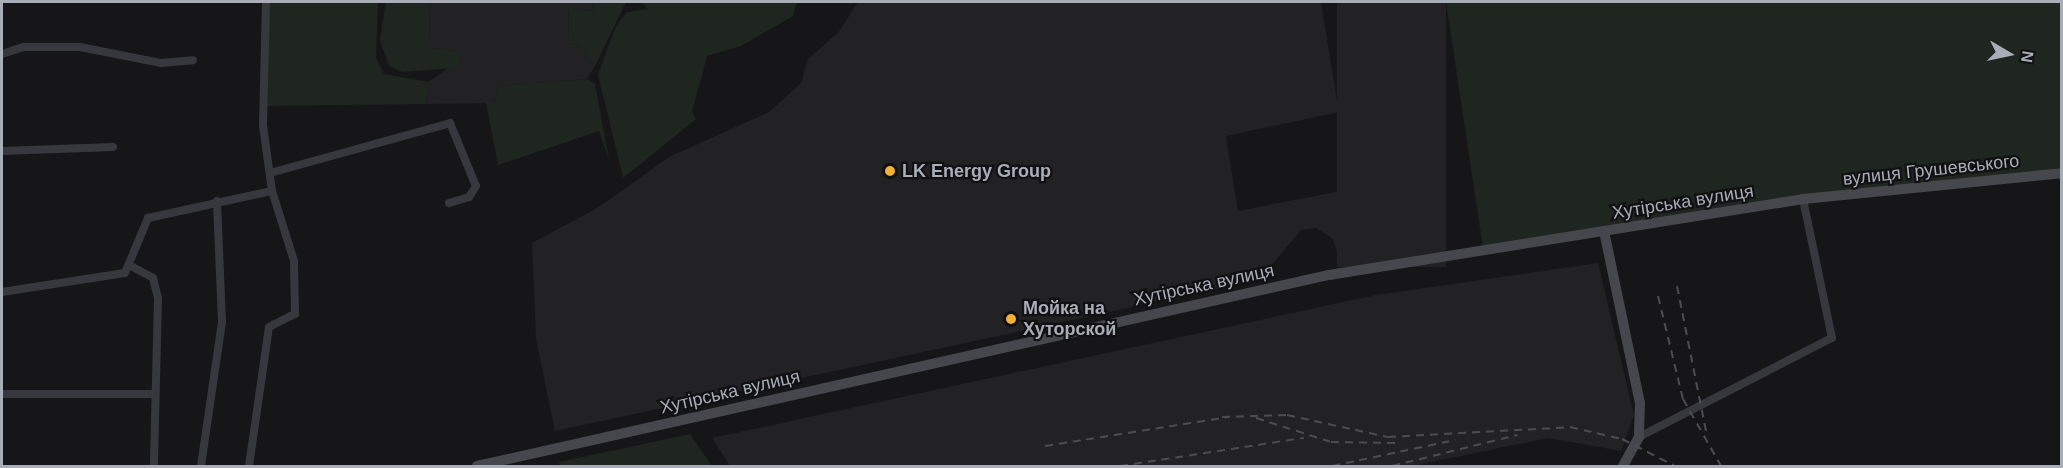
<!DOCTYPE html>
<meta charset="utf-8">
<style>
body{margin:0}
#map{position:relative;width:2063px;height:468px;overflow:hidden;background:#161618;font-family:Arial,sans-serif}
div>[style]{position:absolute}
.built>*{inset:0;background:#222225;transform-origin:0 0}
.green>*{inset:0;background:#1e261f}
.street>*{height:8px;margin:-4px;padding:0 4px;transform-origin:4px;border-radius:4px;background:#37383d}
.secondary>*{height:10px;margin:-5px;padding:0 5px;transform-origin:5px;border-radius:5px;background:#45474d}
.rail>*{height:2px;margin-top:-1px;transform-origin:0;background:repeating-linear-gradient(90deg,#4a4c52 0 8px,transparent 0 14px)}
.dots>*{width:16px;height:16px;translate:-50% -50%;box-sizing:border-box;border:3px solid #111113;border-radius:50%}
span{translate:-50% -50%;white-space:nowrap;text-align:center;line-height:1.15;-webkit-text-stroke:4.5px #111113;paint-order:stroke}
.street-label{font-size:18px;color:#a8adb8}
.poi-label{font-size:18px;color:#a8adb8;font-weight:700}
.left{translate:0 -50%;text-align:left}
.frame{position:absolute;inset:0;border:3px solid #a8adb8;pointer-events:none}
.north{position:absolute;left:1979px;top:24px;width:60px;height:60px;-webkit-text-stroke:4px #111113;paint-order:stroke;rotate:99deg;font-size:16px;font-weight:700;line-height:24px;text-align:center;color:#a8adb8}
.north::after{content:'';display:block;margin:auto;width:21px;height:27px;background:#a8adb8;clip-path:polygon(50% 0,100% 100%,50% 72%,0 100%)}
</style>
<div id="map">
<div class="built">
<i style="clip-path:polygon(429px 2px,594px 2px,593px 11px,569px 9px,568px 43px,577px 44px,595px 66px,587px 79px,498px 86px,495px 103px,426px 104px,428px 82px,460px 60px,455px 51px,430px 48px)"></i>
<i style="clip-path:polygon(858px 2px,1321px 2px,1339px 112px,1226px 136px,1238px 211px,1351px 189px,1359px 257px,1355px 263px,1338px 253px,1332px 238px,1316px 228px,1301px 230px,1259px 280px,555px 431px,536px 339px,532px 243px,599px 207px,669px 157px,769px 112px,801px 83px,808px 59px,838px 33px)"></i>
<i style="left:1337px;top:2px;width:109px;height:265px"></i>
<i style="clip-path:polygon(1598px 263px,1634px 415px,1621px 451px,1548px 438px,1412px 466px,730px 466px,712px 438px,1376px 295px)"></i>
</div>
<div class="green">
<i style="clip-path:polygon(270px 2px,378px 2px,376px 58px,384px 74px,428px 82px,426px 104px,265px 106px)"></i>
<i style="clip-path:polygon(386px 2px,429px 2px,430px 48px,456px 51px,460px 60px,454px 68px,402px 72px,389px 66px,380px 40px)"></i>
<i style="clip-path:polygon(594px 2px,626px 2px,595px 66px,577px 44px,568px 43px,569px 9px,593px 11px)"></i>
<i style="clip-path:polygon(641px 2px,797px 2px,793px 16px,741px 46px,707px 56px,692px 112px,696px 119px,623px 178px,598px 74px,616px 26px,627px 12px,648px 9px)"></i>
<i style="clip-path:polygon(1446px 2px,2061px 2px,2061px 171px,1857px 193px,1483px 248px)"></i>
<i style="clip-path:polygon(587px 79px,595px 84px,609px 159px,599px 131px,498px 165px,486px 103px,495px 103px,498px 86px)"></i>
<i style="clip-path:polygon(690px 434px,712px 466px,560px 466px,559px 462px)"></i>
</div>
<div class="street">
<i style="left:2px;top:54px;width:23px;rotate:-18deg"></i>
<i style="left:24px;top:47px;width:56px"></i>
<i style="left:80px;top:47px;width:83px;rotate:11.2deg"></i>
<i style="left:161px;top:63px;width:32px;rotate:-5deg"></i>
<i style="left:2px;top:151px;width:111px;rotate:-2.1deg"></i>
<i style="left:270px;top:173px;width:187px;rotate:-15.5deg"></i>
<i style="left:450px;top:123px;width:68px;rotate:67.6deg"></i>
<i style="left:476px;top:186px;width:13px;rotate:122deg"></i>
<i style="left:469px;top:197px;width:21px;rotate:163deg"></i>
<i style="left:129px;top:265px;width:27px;rotate:28deg"></i>
<i style="left:153px;top:278px;width:21px;rotate:76deg"></i>
<i style="left:158px;top:298px;width:168px;rotate:91.4deg"></i>
<i style="left:2px;top:292px;width:124px;rotate:-8.8deg"></i>
<i style="left:125px;top:273px;width:60px;rotate:-67.3deg"></i>
<i style="left:148px;top:218px;width:127px;rotate:-12.3deg"></i>
<i style="left:2px;top:394px;width:151px"></i>
<i style="left:1639px;top:437px;width:217px;rotate:-27.2deg"></i>
<i style="left:1832px;top:338px;width:142px;rotate:-101.8deg"></i>
<i style="left:201px;top:466px;width:146px;rotate:-81.7deg"></i>
<i style="left:222px;top:322px;width:121px;rotate:-92.4deg"></i>
<i style="left:249px;top:466px;width:140px;rotate:-81.8deg"></i>
<i style="left:269px;top:327px;width:29px;rotate:-27deg"></i>
<i style="left:295px;top:314px;width:53px;rotate:-91.1deg"></i>
<i style="left:294px;top:261px;width:73px;rotate:-107.4deg"></i>
<i style="left:272px;top:191px;width:67px;rotate:-97.8deg"></i>
<i style="left:263px;top:125px;width:123px;rotate:-88.6deg"></i>
</div>
<div class="secondary">
<i style="left:1604px;top:231px;width:176px;rotate:78.2deg"></i>
<i style="left:1640px;top:403px;width:34px;rotate:92deg"></i>
<i style="left:1639px;top:437px;width:33px;rotate:119deg"></i>
<i style="left:477px;top:466px;width:873px;rotate:-12.64deg"></i>
<i style="left:1329px;top:275px;width:480px;rotate:-9.1deg"></i>
<i style="left:1803px;top:199px;width:260px;rotate:-5.7deg"></i>
</div>
<div class="rail">
<i style="left:1677px;top:286px;width:153px;rotate:78.7deg"></i>
<i style="left:1658px;top:296px;width:106px;rotate:76.4deg"></i>
<i style="left:1683px;top:399px;width:77px;rotate:60.4deg"></i>
<i style="left:1222px;top:417px;width:65px;rotate:-1.8deg"></i>
<i style="left:1287px;top:415px;width:103px;rotate:12.3deg"></i>
<i style="left:1388px;top:437px;width:182px;rotate:-3.1deg"></i>
<i style="left:1570px;top:427px;width:53px;rotate:13deg"></i>
<i style="left:1622px;top:439px;width:59px;rotate:27deg"></i>
<i style="left:1256px;top:418px;width:79px;rotate:17.7deg"></i>
<i style="left:1331px;top:442px;width:65px;rotate:0.9deg"></i>
<i style="left:1045px;top:446px;width:186px;rotate:-9deg"></i>
<i style="left:1120px;top:466px;width:186px;rotate:-8.7deg"></i>
<i style="left:1332px;top:466px;width:126px;rotate:-11.9deg"></i>
<i style="left:1392px;top:466px;width:129px;rotate:-13.9deg"></i>
</div>
<div class="dots">
<i style="left:890px;top:171px;background:#f2b134"></i>
<i style="left:1011px;top:319px;background:#f2b134"></i>
</div>
<div class="street-label">
<span style="left:1931px;top:170px;rotate:-6deg">вулиця Грушевського</span>
<span style="left:1683px;top:202px;rotate:-9deg">Хутірська вулиця</span>
<span style="left:1204px;top:285px;rotate:-12deg">Хутірська вулиця</span>
<span style="left:730px;top:392px;rotate:-13deg">Хутірська вулиця</span>
</div>
<div class="poi-label">
<span class="left" style="left:902px;top:171px">LK Energy Group</span>
<span class="left" style="left:1023px;top:319px">Мойка на<br>Хуторской</span>
</div>
<div class="frame"></div>
<div class="north">N</div>
</div>
